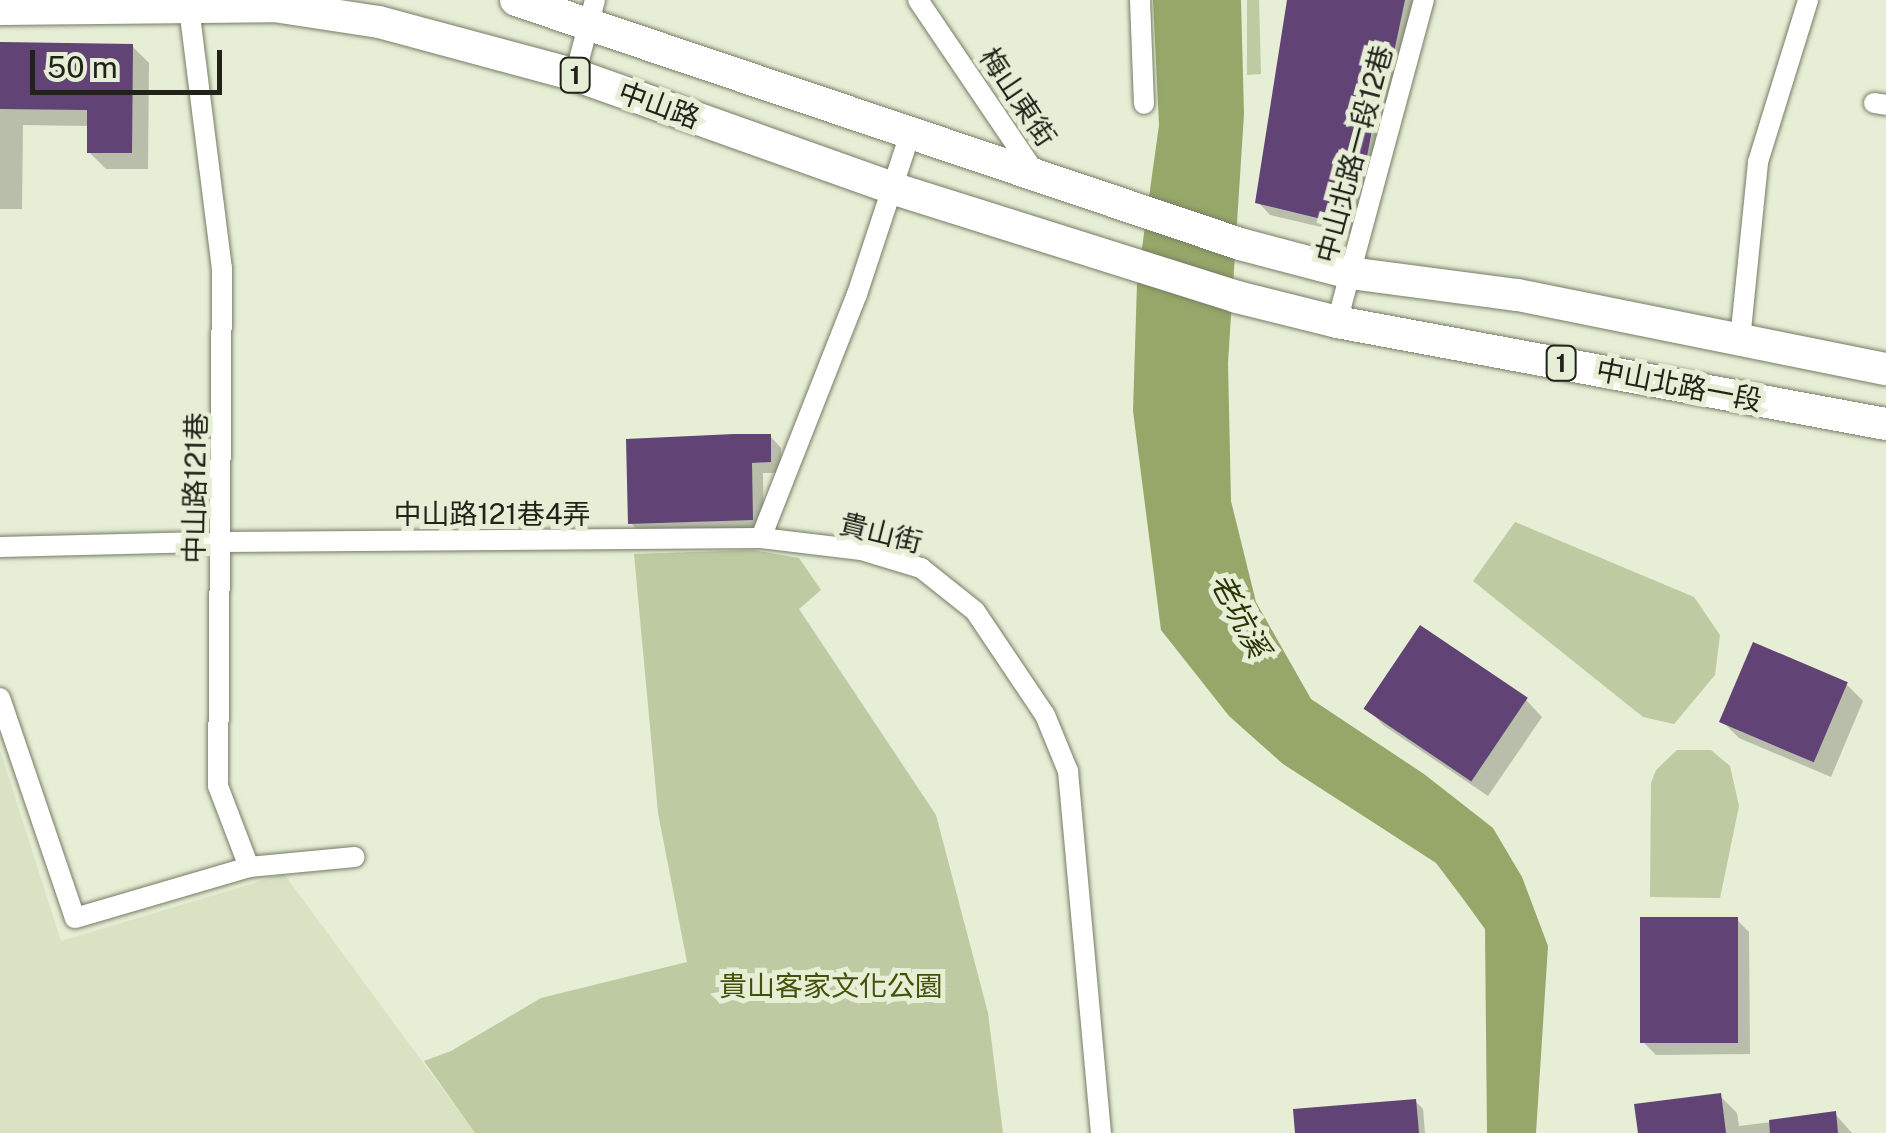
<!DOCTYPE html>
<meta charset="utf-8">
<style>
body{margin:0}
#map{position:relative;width:1886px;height:1133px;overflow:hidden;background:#e6eed5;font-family:"Public Sans","Noto Sans TC",sans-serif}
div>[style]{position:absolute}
.built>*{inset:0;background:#d9e3c3}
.green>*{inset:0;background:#becaa2}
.water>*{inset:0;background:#96a769}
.shadow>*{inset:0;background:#0003}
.building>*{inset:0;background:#614375;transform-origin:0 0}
.roads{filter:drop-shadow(0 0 2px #767c66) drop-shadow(0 0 2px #767c66)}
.street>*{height:20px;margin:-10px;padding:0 10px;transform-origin:10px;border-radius:10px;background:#fff}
.primary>*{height:32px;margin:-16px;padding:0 16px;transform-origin:16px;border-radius:16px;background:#fff}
span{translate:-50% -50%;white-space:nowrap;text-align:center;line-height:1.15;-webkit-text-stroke:10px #e6eed5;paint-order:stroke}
.shield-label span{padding:2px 8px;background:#e6eed5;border:2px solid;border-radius:8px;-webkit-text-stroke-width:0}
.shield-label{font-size:25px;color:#21231b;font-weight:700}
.street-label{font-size:28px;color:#21231b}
.park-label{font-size:28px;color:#43520b}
.water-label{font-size:30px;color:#293403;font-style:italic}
.scale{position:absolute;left:30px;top:50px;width:192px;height:45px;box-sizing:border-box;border:5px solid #21231b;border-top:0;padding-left:12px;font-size:30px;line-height:35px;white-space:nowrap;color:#21231b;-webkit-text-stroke:8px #e6eed5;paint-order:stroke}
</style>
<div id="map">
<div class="built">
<i style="clip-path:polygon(0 750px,61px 941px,284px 874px,475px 1133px,0 1133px)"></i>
</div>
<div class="green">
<i style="clip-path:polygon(1247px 0,1259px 0,1261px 74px,1247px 75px)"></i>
<i style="clip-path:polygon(1515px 522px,1694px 597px,1720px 635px,1715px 675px,1674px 724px,1643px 717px,1473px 581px)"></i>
<i style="clip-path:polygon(753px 550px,799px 558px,821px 590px,799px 609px,936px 815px,988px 1013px,1003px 1133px,475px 1133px,424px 1061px,451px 1051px,541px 998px,687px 962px,658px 813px,634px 554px)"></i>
<i style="clip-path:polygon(1677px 750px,1711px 750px,1730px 766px,1739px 806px,1720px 898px,1650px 897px,1651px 783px,1656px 770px)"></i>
</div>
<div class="water">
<i style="clip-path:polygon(1153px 0,1241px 0,1244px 114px,1228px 363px,1231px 501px,1256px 602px,1311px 699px,1424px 774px,1493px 828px,1522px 877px,1548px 946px,1536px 1133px,1487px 1133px,1485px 929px,1461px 896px,1436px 863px,1283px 764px,1229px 716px,1161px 630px,1133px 411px,1137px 284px,1159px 125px)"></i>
</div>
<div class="shadow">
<i style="clip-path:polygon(1290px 0,1424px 0,1355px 235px,1270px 215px,1258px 202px)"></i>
<i style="clip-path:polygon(0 45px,132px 46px,149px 63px,148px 169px,106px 169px,89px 152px,89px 126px,23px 125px,22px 209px,0 209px)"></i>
<i style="clip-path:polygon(770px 436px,781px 448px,782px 473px,763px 473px,764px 531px,642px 535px,631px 523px)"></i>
<i style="clip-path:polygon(1421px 629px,1526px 700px,1542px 717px,1488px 796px,1383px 725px,1367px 708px)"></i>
<i style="clip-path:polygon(1847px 685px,1863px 701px,1831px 777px,1739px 738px,1722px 721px)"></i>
<i style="clip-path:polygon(1737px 920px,1749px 932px,1750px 1054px,1656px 1055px,1643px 1042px)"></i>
<i style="clip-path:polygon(1720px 1096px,1737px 1113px,1739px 1126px,1835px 1114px,1852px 1133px,1640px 1133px)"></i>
<i style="clip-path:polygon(1415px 1101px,1423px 1109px,1425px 1133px,1297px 1133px)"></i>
</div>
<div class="building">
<i style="clip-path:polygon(1287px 0,1405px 0,1389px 76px,1382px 75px,1367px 157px,1342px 224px,1255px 203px)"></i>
<i style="clip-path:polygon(0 42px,133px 44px,132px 153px,87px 153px,87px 110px,0 109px)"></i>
<i style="clip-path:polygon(734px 434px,771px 434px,771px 462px,752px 463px,753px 520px,628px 524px,626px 439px)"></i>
<i style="left:1420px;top:625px;width:130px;height:101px;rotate:34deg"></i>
<i style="left:1753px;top:642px;width:103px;height:87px;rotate:23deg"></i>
<i style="left:1640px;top:917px;width:98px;height:126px"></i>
<i style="clip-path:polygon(1721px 1093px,1726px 1133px,1638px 1133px,1634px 1104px)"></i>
<i style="clip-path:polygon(1416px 1099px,1419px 1133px,1295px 1133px,1293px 1109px)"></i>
<i style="clip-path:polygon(1836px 1111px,1838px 1133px,1770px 1133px,1769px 1120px)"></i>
</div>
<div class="roads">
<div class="street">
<i style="left:188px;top:0;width:270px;rotate:82.8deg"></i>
<i style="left:222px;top:268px;width:518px;rotate:90.44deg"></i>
<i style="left:218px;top:786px;width:87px;rotate:69.1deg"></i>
<i style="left:249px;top:867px;width:106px;rotate:-5.4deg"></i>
<i style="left:918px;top:0;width:210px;rotate:55.9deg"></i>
<i style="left:1140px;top:0;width:104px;rotate:87.8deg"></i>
<i style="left:575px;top:75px;width:78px;rotate:-75.1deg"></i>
<i style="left:1874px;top:103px;width:12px;rotate:9deg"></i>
<i style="left:910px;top:134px;width:169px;rotate:108.3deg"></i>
<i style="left:857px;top:294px;width:262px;rotate:111.5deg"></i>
<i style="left:761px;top:538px;width:101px;rotate:6.8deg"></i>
<i style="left:861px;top:550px;width:63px;rotate:16.7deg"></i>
<i style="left:921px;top:568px;width:69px;rotate:38.5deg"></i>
<i style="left:975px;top:611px;width:125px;rotate:56.1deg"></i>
<i style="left:1045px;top:715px;width:61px;rotate:67.7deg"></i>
<i style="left:1068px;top:771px;width:364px;rotate:84.8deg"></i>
<i style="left:1337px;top:322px;width:334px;rotate:-74.9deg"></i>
<i style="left:1740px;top:340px;width:179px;rotate:-84.2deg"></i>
<i style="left:1758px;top:162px;width:170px;rotate:-72.8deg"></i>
<i style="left:222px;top:542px;width:539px;rotate:-0.43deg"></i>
<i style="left:0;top:547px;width:205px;rotate:-1.4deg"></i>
<i style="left:0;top:698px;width:232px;rotate:71.2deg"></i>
<i style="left:75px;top:918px;width:181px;rotate:-16.3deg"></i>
</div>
<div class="primary">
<i style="left:516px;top:0;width:764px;rotate:18.62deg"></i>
<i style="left:1240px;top:244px;width:114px;rotate:14.8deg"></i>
<i style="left:1350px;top:273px;width:169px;rotate:7.5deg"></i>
<i style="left:1518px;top:295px;width:375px;rotate:11.4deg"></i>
<i style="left:0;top:9px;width:274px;rotate:-0.6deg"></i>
<i style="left:274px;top:6px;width:106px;rotate:8.7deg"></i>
<i style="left:379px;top:22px;width:203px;rotate:15.1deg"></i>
<i style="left:575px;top:75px;width:337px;rotate:19.6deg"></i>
<i style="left:892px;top:188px;width:362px;rotate:17.5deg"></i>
<i style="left:1237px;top:297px;width:103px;rotate:14deg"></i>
<i style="left:1337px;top:322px;width:558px;rotate:10.53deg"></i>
</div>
</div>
<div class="shield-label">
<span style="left:575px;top:75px">1</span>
<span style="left:1561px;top:363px">1</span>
</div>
<div class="street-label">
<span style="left:1018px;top:97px;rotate:56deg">梅山東街</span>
<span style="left:659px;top:105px;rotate:20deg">中山路</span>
<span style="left:1354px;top:154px;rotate:-75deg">中山北路一段12巷</span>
<span style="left:1679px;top:385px;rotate:11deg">中山北路一段</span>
<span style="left:195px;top:488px;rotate:-89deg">中山路121巷</span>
<span style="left:492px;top:514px">中山路121巷4弄</span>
<span style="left:881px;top:533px;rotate:14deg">貴山街</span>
</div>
<div class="park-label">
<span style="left:831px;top:986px">貴山客家文化公園</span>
</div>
<div class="water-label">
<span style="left:1240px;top:615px;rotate:62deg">老坑溪</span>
</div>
<div class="scale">50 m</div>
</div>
